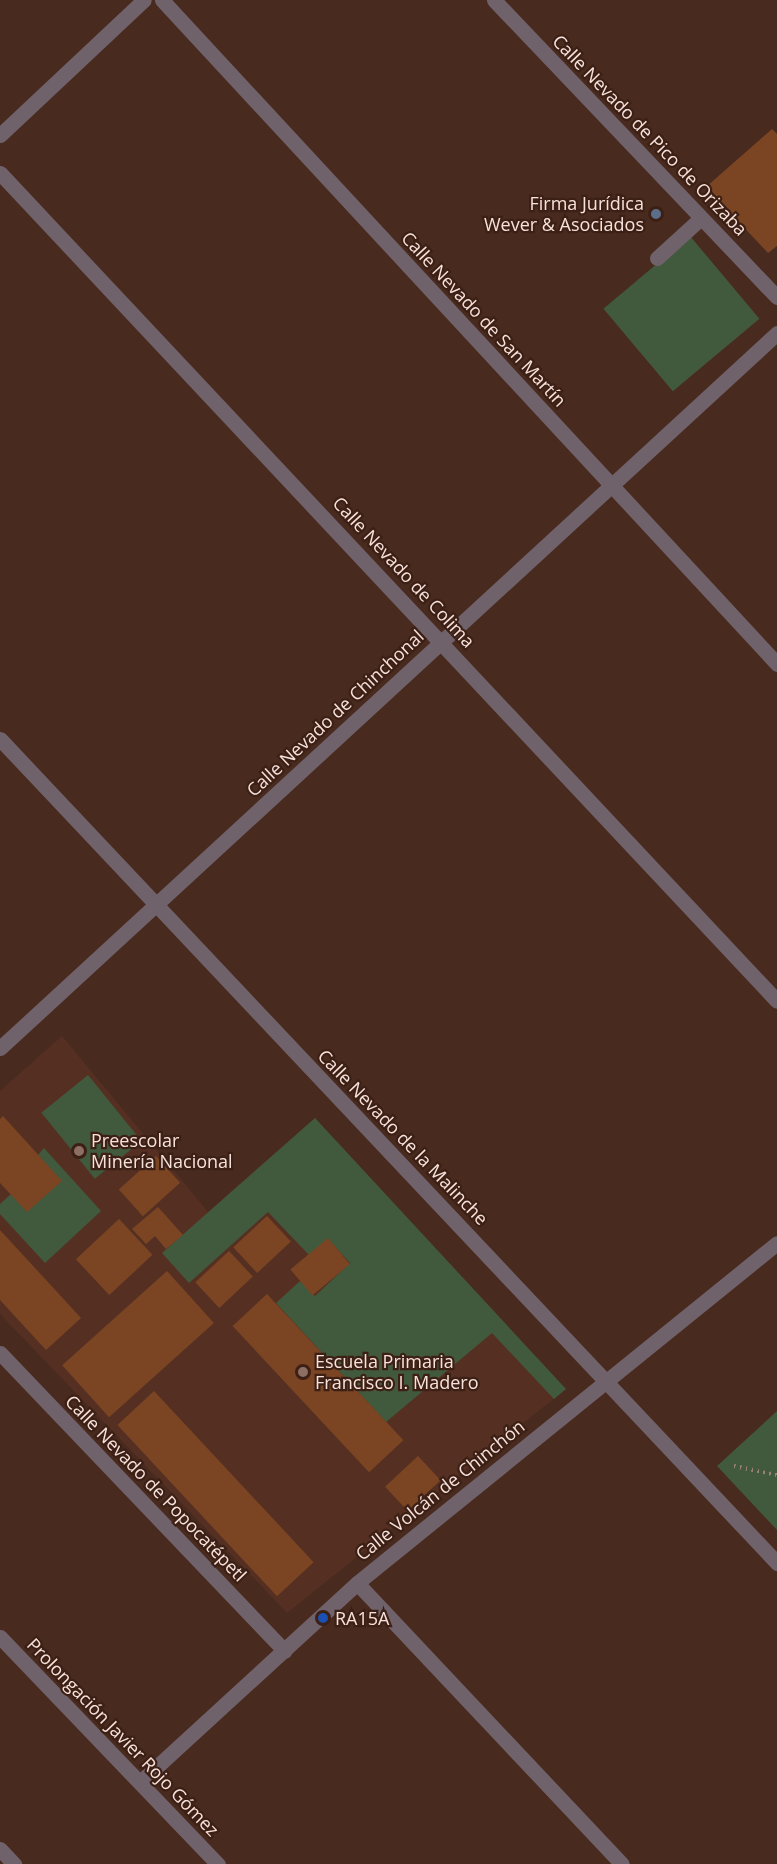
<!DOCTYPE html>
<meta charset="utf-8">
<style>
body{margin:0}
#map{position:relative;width:777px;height:1864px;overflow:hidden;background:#482a1f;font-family:"Open Sans",sans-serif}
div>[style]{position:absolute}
.built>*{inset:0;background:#553022}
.green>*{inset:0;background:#41593c;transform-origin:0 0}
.building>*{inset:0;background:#7b4524;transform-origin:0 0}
.path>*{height:4px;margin-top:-2px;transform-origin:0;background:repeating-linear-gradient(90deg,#9a8178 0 1.5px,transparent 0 6px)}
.minor>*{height:15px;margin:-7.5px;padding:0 7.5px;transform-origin:7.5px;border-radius:7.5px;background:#70626b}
.tertiary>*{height:15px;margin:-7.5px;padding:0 7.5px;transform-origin:7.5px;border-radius:7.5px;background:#70626b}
.dots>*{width:16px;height:16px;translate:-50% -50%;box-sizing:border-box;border:3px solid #3d2015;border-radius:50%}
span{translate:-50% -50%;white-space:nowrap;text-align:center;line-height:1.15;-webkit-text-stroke:4.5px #3d2015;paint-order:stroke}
.street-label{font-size:18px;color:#f7e2db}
.poi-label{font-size:18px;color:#f7e2db}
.right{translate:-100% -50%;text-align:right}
.left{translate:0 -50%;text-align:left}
</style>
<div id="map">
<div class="built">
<i style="clip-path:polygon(62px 1036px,208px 1212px,315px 1118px,566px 1389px,287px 1613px,0 1314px,0 1091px)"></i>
</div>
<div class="green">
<i style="left:690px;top:236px;width:108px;height:113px;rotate:50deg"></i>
<i style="left:88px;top:1075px;width:85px;height:60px;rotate:51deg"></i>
<i style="clip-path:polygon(315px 1118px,566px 1389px,554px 1399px,492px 1333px,386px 1422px,276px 1303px,300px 1281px,315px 1296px,350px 1263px,328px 1239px,309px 1255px,268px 1212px,189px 1283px,162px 1253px)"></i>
<i style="clip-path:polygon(44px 1148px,101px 1211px,45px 1263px,0 1214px,0 1204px,11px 1194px,61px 1181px,38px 1155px)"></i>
<i style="clip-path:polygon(777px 1411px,777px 1530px,717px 1466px)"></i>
</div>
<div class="building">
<i style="clip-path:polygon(772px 129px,777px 134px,777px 246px,768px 253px,706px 187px)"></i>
<i style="clip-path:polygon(3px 1116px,62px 1181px,27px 1212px,0 1183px,0 1119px)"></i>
<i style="left:156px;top:1156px;width:36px;height:50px;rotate:48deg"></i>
<i style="clip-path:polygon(158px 1207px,183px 1235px,166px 1249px,155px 1236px,146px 1244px,132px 1229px)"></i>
<i style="left:267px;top:1216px;width:35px;height:46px;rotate:47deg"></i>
<i style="left:119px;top:1219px;width:49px;height:59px;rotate:47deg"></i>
<i style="clip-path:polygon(0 1230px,81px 1318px,46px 1350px,0 1300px)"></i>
<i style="left:328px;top:1238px;width:34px;height:49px;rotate:50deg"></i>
<i style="left:229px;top:1251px;width:35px;height:46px;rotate:47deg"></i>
<i style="left:167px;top:1271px;width:70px;height:141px;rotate:48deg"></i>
<i style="left:267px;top:1294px;width:200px;height:47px;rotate:47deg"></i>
<i style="left:154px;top:1391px;width:234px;height:50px;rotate:47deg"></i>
<i style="left:418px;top:1456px;width:33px;height:45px;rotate:47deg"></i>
</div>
<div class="path">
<i style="left:734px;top:1466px;width:44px;rotate:11.8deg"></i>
</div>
<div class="minor">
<i style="left:162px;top:0;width:905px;rotate:47.19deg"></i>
<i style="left:494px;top:0;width:410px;rotate:46.4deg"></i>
<i style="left:0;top:173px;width:1135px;rotate:46.82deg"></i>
<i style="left:657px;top:258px;width:59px;rotate:-42.3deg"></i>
<i style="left:0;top:739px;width:1133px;rotate:46.68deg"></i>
<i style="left:0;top:1048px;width:1056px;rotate:-42.62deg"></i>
<i style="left:0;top:1353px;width:412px;rotate:46.3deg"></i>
<i style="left:357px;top:1583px;width:386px;rotate:46.7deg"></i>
<i style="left:140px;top:1782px;width:294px;rotate:-42.5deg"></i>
<i style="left:357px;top:1583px;width:540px;rotate:-38.99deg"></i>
<i style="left:0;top:1849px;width:21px;rotate:47deg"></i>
</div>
<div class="tertiary">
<i style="left:0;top:135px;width:197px;rotate:-43.2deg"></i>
<i style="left:0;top:1637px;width:315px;rotate:46.2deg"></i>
</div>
<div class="dots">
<i style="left:656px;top:214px;background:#5c6f8a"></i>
<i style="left:79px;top:1151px;background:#8d6e63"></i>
<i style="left:303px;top:1372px;background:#8d6e63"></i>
<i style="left:323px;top:1618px;background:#1a4fb4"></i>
</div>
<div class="street-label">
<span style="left:650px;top:135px;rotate:46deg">Calle Nevado de Pico de Orizaba</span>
<span style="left:484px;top:319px;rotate:47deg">Calle Nevado de San Martín</span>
<span style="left:404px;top:572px;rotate:47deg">Calle Nevado de Colima</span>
<span style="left:335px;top:713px;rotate:-43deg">Calle Nevado de Chinchonal</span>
<span style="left:403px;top:1137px;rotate:46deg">Calle Nevado de la Malinche</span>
<span style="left:156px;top:1488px;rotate:46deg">Calle Nevado de Popocatépetl</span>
<span style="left:440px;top:1490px;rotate:-39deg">Calle Volcán de Chinchón</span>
<span style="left:123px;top:1737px;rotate:46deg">Prolongación Javier Rojo Gómez</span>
</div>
<div class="poi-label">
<span class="right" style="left:644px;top:214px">Firma Jurídica<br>Wever &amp; Asociados</span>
<span class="left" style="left:91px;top:1151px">Preescolar<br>Minería Nacional</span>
<span class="left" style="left:315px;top:1372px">Escuela Primaria<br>Francisco I. Madero</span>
<span class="left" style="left:335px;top:1618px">RA15A</span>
</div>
</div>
